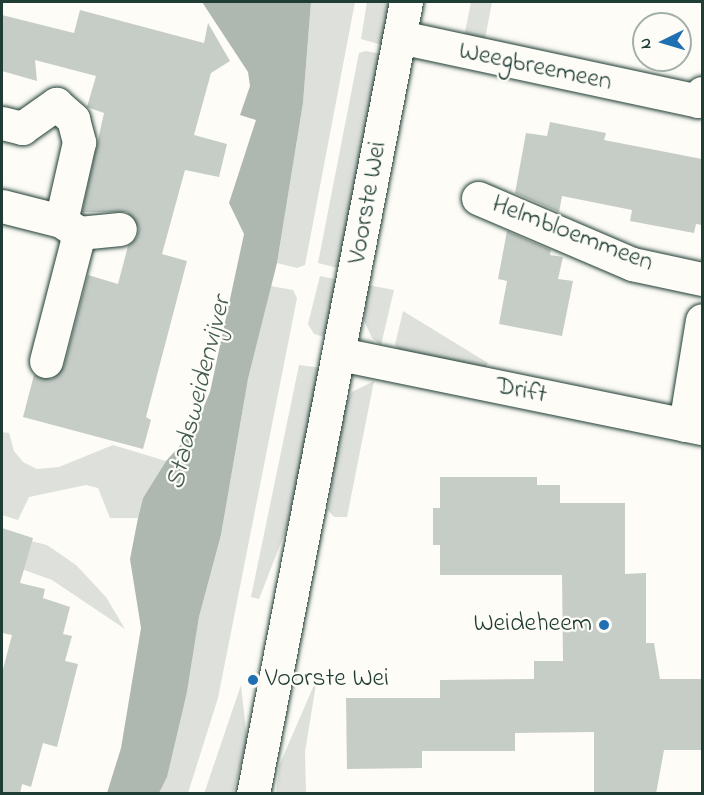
<!DOCTYPE html>
<style>
body{margin:0}
#map{position:relative;width:704px;height:795px;overflow:hidden;background:#fdfcf7;font-family:"Indie Flower",sans-serif}
div>[style]{position:absolute}
.green>*{inset:0;background:#dde0db}
.water>*{inset:0;background:#aeb8b1}
.building>*{inset:0;background:#c6cdc7}
.roads{filter:drop-shadow(0 0 2px #1f3d34) drop-shadow(0 0 2px #1f3d34)}
.street>*{height:33px;margin:-16.5px;padding:0 16.5px;transform-origin:16.5px;border-radius:16.5px;background:#fdfcf7}
.dots>*{width:16px;height:16px;translate:-50% -50%;box-sizing:border-box;border:3px solid #fdfcf7;border-radius:50%}
span{translate:-50% -50%;white-space:nowrap;text-align:center;line-height:1.15;-webkit-text-stroke:4.5px #fdfcf7;paint-order:stroke}
.street-label{font-size:26px;color:#1f3d34}
.poi-label{font-size:26px;color:#1f3d34}
.right{translate:-100% -50%;text-align:right}
.left{translate:0 -50%;text-align:left}
.water-label{font-size:27px;color:#435c53;font-style:italic}
.frame{position:absolute;inset:0;border:3px solid #1f3d34;pointer-events:none}
.north{position:absolute;left:632px;top:12px;width:60px;height:60px;box-sizing:border-box;background:#fdfcf7;border:2px solid #a4b0a9;border-radius:50%;rotate:265deg;font-size:16px;font-weight:700;line-height:24px;text-align:center;color:#1f3d34}
.north::after{content:'';display:block;margin:auto;width:21px;height:27px;background:#1f6fb2;clip-path:polygon(50% 0,100% 100%,50% 72%,0 100%)}
</style>
<div id="map">
<div class="green">
<i style="clip-path:polygon(311px 2px,355px 2px,305px 265px,297px 268px,277px 263px,303px 103px)"></i>
<i style="clip-path:polygon(367px 2px,390px 2px,382px 45px,361px 39px)"></i>
<i style="clip-path:polygon(471px 2px,492px 2px,485px 39px,463px 42px)"></i>
<i style="clip-path:polygon(366px 51px,381px 54px,342px 269px,318px 263px,359px 53px)"></i>
<i style="clip-path:polygon(320px 276px,340px 280px,328px 338px,314px 334px,308px 324px)"></i>
<i style="clip-path:polygon(368px 285px,394px 290px,381px 345px,372px 338px,364px 321px)"></i>
<i style="clip-path:polygon(271px 286px,293px 290px,297px 298px,218px 698px,188px 793px,159px 794px,187px 692px,199px 617px,221px 535px,248px 379px)"></i>
<i style="clip-path:polygon(403px 311px,488px 363px,485px 368px,399px 350px,395px 345px)"></i>
<i style="clip-path:polygon(299px 365px,322px 368px,287px 527px,259px 599px,251px 597px)"></i>
<i style="clip-path:polygon(374px 381px,347px 517px,334px 517px,328px 510px,342px 413px,352px 392px)"></i>
<i style="clip-path:polygon(2px 432px,9px 433px,14px 451px,23px 462px,37px 469px,59px 467px,113px 445px,166px 461px,143px 498px,138px 518px,110px 518px,98px 488px,86px 485px,29px 497px,18px 520px,2px 515px)"></i>
<i style="clip-path:polygon(2px 539px,23px 539px,47px 545px,76px 565px,106px 597px,125px 629px,52px 580px,2px 562px)"></i>
<i style="clip-path:polygon(317px 678px,305px 752px,306px 793px,276px 793px,279px 766px)"></i>
<i style="clip-path:polygon(241px 685px,247px 740px,233px 793px,204px 794px)"></i>
</div>
<div class="water">
<i style="clip-path:polygon(202px 2px,311px 2px,303px 103px,277px 263px,248px 379px,221px 535px,199px 617px,187px 692px,167px 777px,159px 793px,107px 793px,121px 748px,141px 628px,130px 559px,138px 518px,143px 498px,166px 461px,194px 430px,210px 392px,244px 234px,229px 203px,256px 120px,240px 115px,250px 86px,248px 72px)"></i>
</div>
<div class="building">
<i style="clip-path:polygon(80px 10px,204px 43px,208px 23px,230px 61px,211px 73px,194px 135px,227px 144px,219px 177px,185px 170px,162px 254px,187px 261px,146px 417px,151px 420px,143px 449px,23px 417px,34px 375px,52px 379px,64px 366px,88px 275px,118px 284px,128px 246px,137px 237px,139px 228px,127px 212px,82px 212px,104px 113px,87px 107px,96px 76px,35px 60px,37px 81px,2px 71px,2px 15px,74px 33px)"></i>
<i style="clip-path:polygon(550px 122px,606px 133px,604px 140px,702px 159px,702px 225px,696px 224px,694px 233px,630px 221px,632px 210px,562px 196px,559px 212px,515px 193px,526px 133px,547px 136px)"></i>
<i style="clip-path:polygon(507px 231px,551px 250px,550px 255px,563px 257px,558px 279px,573px 281px,562px 336px,499px 324px,507px 281px,498px 279px)"></i>
<i style="clip-path:polygon(440px 477px,537px 477px,537px 485px,560px 485px,560px 503px,625px 503px,625px 574px,646px 573px,646px 643px,654px 643px,660px 679px,702px 679px,702px 750px,664px 750px,656px 794px,594px 794px,594px 732px,515px 733px,515px 751px,422px 751px,422px 768px,347px 769px,346px 698px,440px 698px,440px 680px,534px 679px,534px 661px,563px 661px,562px 575px,440px 575px,440px 545px,433px 545px,433px 508px,440px 508px)"></i>
<i style="clip-path:polygon(2px 528px,33px 538px,20px 583px,45px 589px,43px 598px,70px 607px,63px 634px,72px 636px,65px 661px,78px 664px,57px 747px,43px 743px,31px 787px,22px 784px,20px 794px,2px 794px,2px 673px,12px 635px,2px 633px)"></i>
</div>
<div class="roads">
<div class="street">
<i style="left:400px;top:37px;width:305px;rotate:12.1deg"></i>
<i style="left:698px;top:101px;width:9px;rotate:-63deg"></i>
<i style="left:2px;top:123px;width:21px;rotate:14deg"></i>
<i style="left:22px;top:128px;width:42px;rotate:-35.2deg"></i>
<i style="left:56px;top:104px;width:23px;rotate:41deg"></i>
<i style="left:73px;top:119px;width:24px;rotate:75deg"></i>
<i style="left:79px;top:142px;width:81px;rotate:102.8deg"></i>
<i style="left:61px;top:221px;width:61px;rotate:-165.7deg"></i>
<i style="left:478px;top:198px;width:168px;rotate:23.2deg"></i>
<i style="left:632px;top:264px;width:72px;rotate:12.1deg"></i>
<i style="left:79px;top:233px;width:41px;rotate:-5.6deg"></i>
<i style="left:340px;top:354px;width:369px;rotate:11.6deg"></i>
<i style="left:46px;top:361px;width:132px;rotate:-75.5deg"></i>
<i style="left:79px;top:233px;width:22px;rotate:-146deg"></i>
<i style="left:685px;top:425px;width:106px;rotate:-80.8deg"></i>
<i style="left:253px;top:794px;width:807px;rotate:-79.07deg"></i>
</div>
</div>
<div class="dots">
<i style="left:604px;top:625px;background:#1f6fb2"></i>
<i style="left:253px;top:680px;background:#1f6fb2"></i>
</div>
<div class="street-label">
<span style="left:535px;top:68px;rotate:12deg">Weegbreemeen</span>
<span style="left:369px;top:203px;rotate:-80deg">Voorste Wei</span>
<span style="left:572px;top:235px;rotate:21deg">Helmbloemmeen</span>
<span style="left:521px;top:392px;rotate:11deg">Drift</span>
</div>
<div class="poi-label">
<span class="right" style="left:592px;top:625px">Weideheem</span>
<span class="left" style="left:265px;top:680px">Voorste Wei</span>
</div>
<div class="water-label">
<span style="left:199px;top:393px;rotate:-76deg">Stadsweidenvijver</span>
</div>
<div class="frame"></div>
<div class="north">N</div>
</div>
